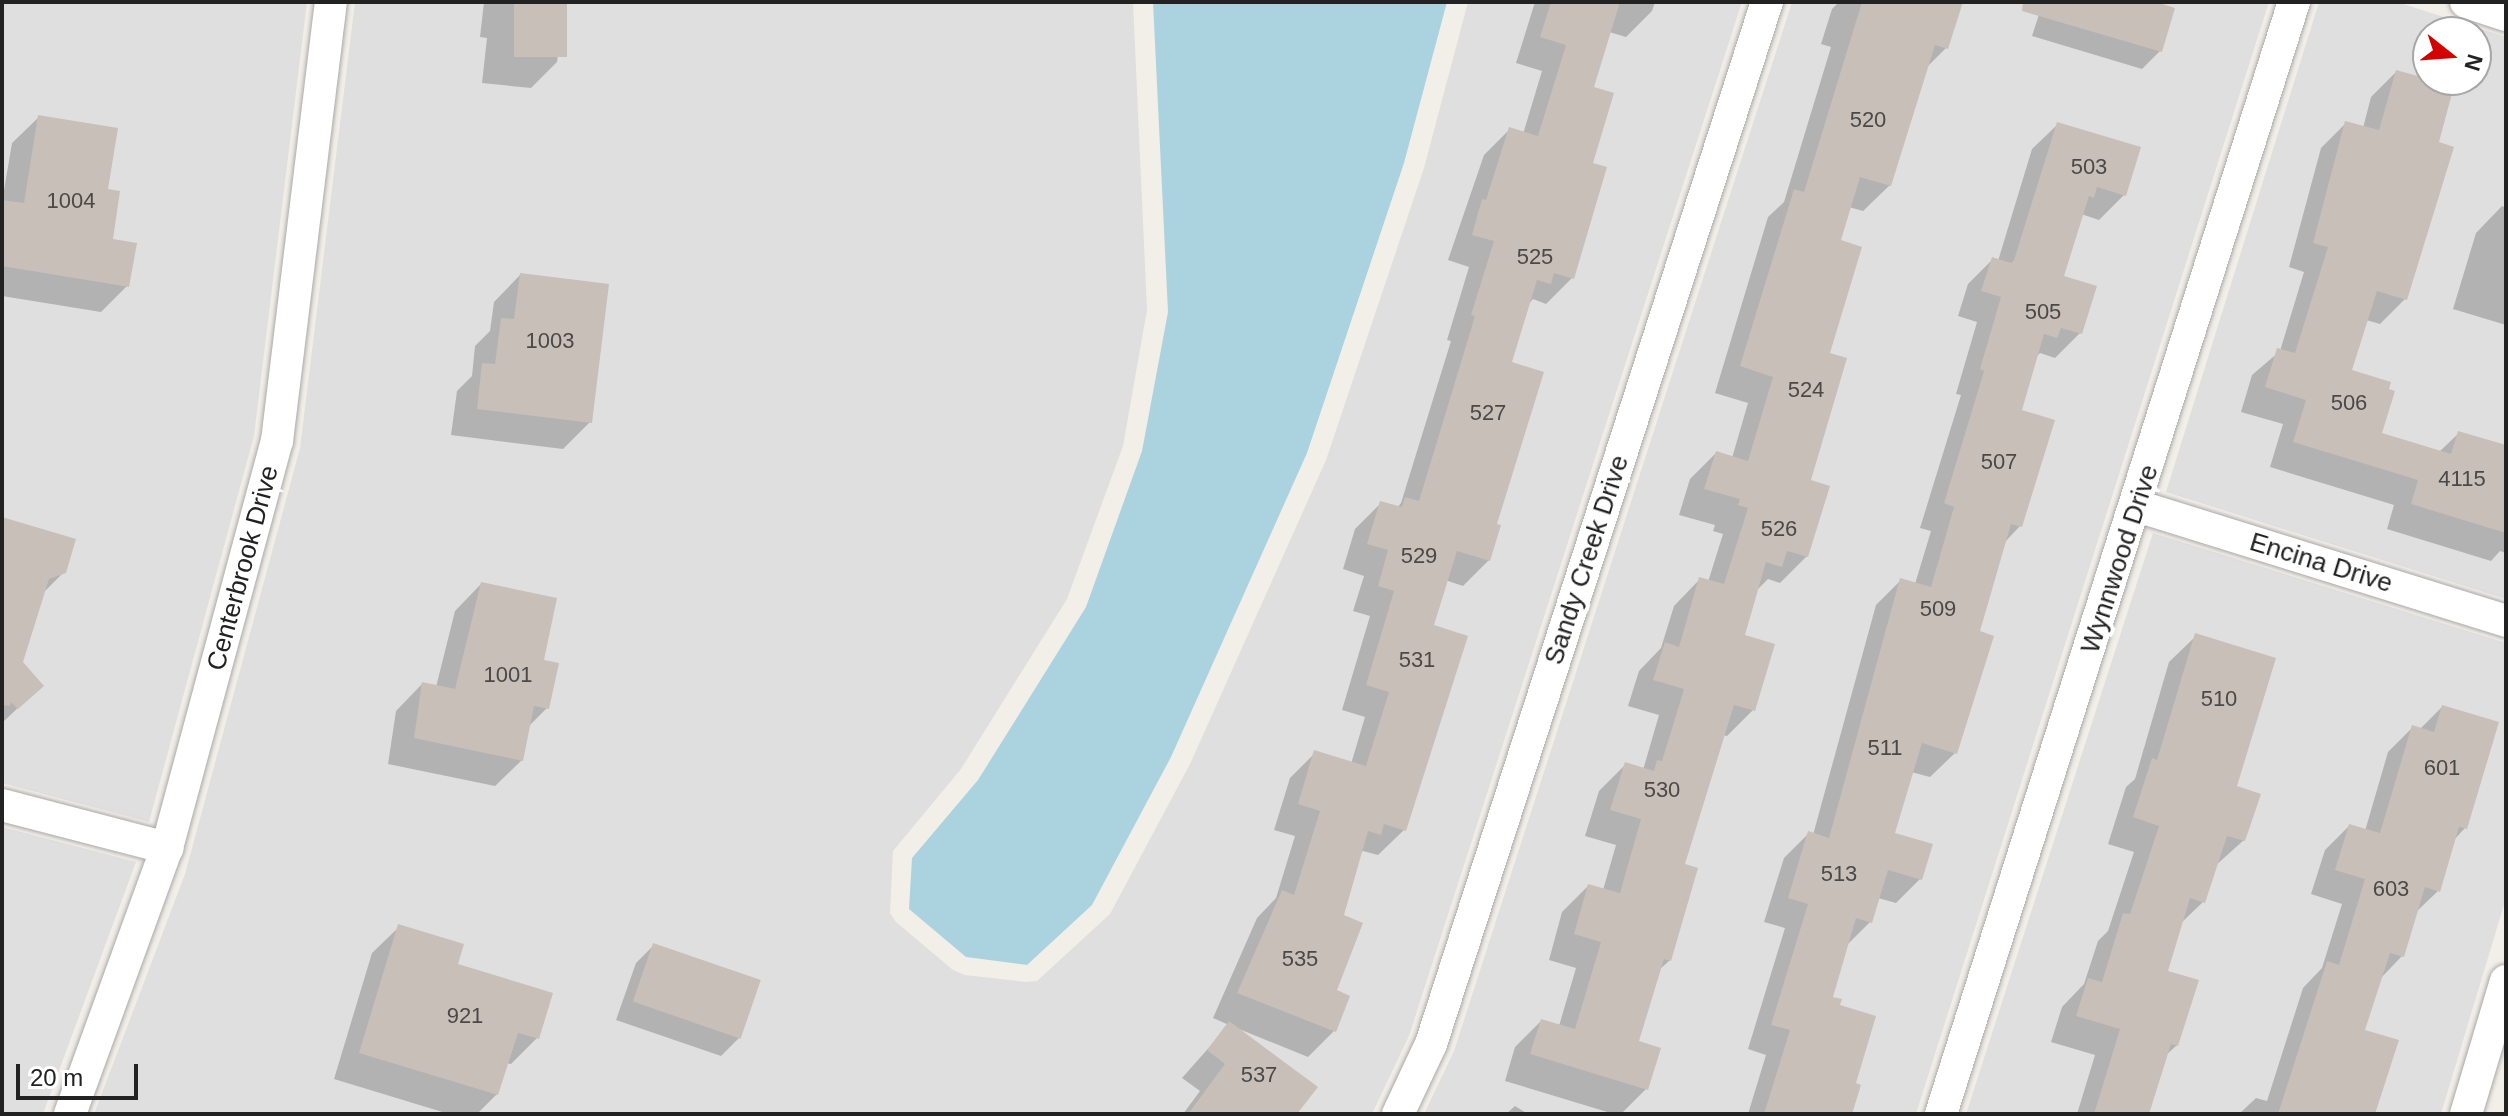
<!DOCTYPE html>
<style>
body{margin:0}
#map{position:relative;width:2508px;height:1116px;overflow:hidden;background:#f2efe9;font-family:Helvetica,sans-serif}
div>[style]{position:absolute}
.residential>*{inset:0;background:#e0dfdf}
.water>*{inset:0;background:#aad3df}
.shadow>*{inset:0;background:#0003}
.building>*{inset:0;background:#c7bfb8;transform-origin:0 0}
.roads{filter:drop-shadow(0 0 2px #a9a9a9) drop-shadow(0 0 2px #a9a9a9)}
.minor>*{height:32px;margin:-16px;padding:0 16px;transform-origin:16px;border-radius:16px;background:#fff}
span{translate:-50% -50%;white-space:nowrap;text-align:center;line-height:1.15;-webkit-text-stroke:8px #fff;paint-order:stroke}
.number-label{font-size:22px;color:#4b4948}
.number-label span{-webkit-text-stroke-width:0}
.street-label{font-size:26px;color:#222}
.frame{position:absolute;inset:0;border:4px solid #222;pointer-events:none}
.north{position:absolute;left:2412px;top:16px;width:80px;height:80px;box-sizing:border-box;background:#fff;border:2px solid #a7a7a7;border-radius:50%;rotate:107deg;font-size:22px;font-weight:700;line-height:32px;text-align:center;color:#222}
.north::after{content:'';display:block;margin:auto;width:28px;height:36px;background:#d40000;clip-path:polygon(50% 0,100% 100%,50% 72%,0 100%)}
.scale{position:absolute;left:16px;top:1064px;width:122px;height:36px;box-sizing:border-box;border:4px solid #222;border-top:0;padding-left:10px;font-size:24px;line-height:28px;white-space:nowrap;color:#222;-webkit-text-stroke:6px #fff;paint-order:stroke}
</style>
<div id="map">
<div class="residential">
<i style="clip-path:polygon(2px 2px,307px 2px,254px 436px,149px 822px,2px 783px)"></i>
<i style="clip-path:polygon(355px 2px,1133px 2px,1147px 310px,1123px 446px,1067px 599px,961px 769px,893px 851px,890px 913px,896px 922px,953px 970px,965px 975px,1026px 982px,1037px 981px,1110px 914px,1190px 764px,1326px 460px,1424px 168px,1468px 2px,1742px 2px,1409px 1036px,1372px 1114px,94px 1114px,185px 874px,300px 448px)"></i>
<i style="clip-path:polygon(1792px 2px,2269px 2px,1916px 1114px,1424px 1114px,1454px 1051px)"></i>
<i style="clip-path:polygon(evenodd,2319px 2px,2397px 2px,2506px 37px,2506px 599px,2166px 492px,2319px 2px,2428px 32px,2476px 32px,2476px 80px,2428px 80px,2428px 32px)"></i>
<i style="clip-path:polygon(2153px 533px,2506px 643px,2506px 898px,2441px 1114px,1966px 1114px)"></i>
<i style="clip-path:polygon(2px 827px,136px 862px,43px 1114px,2px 1114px)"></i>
</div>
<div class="water">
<i style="clip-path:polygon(1153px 2px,1447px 2px,1404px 163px,1307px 453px,1171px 757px,1092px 905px,1027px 965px,966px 957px,909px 909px,912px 858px,978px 780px,1086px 607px,1142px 451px,1168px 312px)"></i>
</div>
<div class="shadow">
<i style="clip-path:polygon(484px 2px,565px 2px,557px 62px,531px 88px,482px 83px,487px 38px,480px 37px)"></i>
<i style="clip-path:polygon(1535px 2px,1655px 2px,1652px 11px,1626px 37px,1609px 32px,1592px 88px,1590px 164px,1572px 278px,1546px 304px,1533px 299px,1527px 306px,1509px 363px,1489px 560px,1463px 586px,1445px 580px,1431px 627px,1404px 830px,1378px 855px,1363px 851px,1359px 854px,1341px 916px,1334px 1031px,1308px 1057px,1239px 1029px,1295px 1114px,1183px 1114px,1200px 1091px,1182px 1078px,1229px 1025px,1213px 1018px,1257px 918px,1276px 898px,1295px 836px,1274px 830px,1290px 778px,1315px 753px,1351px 764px,1365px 717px,1342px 710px,1370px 616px,1353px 611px,1364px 576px,1343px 569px,1355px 529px,1381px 503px,1397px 508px,1401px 503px,1451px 341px,1447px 340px,1469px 267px,1448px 260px,1484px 155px,1509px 130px,1523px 134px,1542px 71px,1516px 63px)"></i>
<i style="clip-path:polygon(1839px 2px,1960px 2px,1946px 48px,1925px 69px,1890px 185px,1863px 211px,1849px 207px,1838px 241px,1827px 354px,1809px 481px,1807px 556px,1780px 583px,1768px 579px,1756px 591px,1742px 636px,1753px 710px,1727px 736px,1723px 735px,1683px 866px,1670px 960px,1658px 971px,1637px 1042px,1646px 1089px,1621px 1114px,1614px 1114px,1505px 1081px,1515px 1047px,1541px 1021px,1559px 1026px,1576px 968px,1549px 960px,1562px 912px,1588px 886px,1603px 890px,1616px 845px,1585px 836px,1599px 791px,1626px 764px,1643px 770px,1659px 715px,1628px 706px,1639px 671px,1661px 648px,1674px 606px,1700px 579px,1708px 582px,1723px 534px,1713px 531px,1715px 525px,1679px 515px,1690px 479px,1716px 453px,1732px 458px,1748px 403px,1715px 393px,1768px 217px,1784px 202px,1831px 47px,1821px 44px,1832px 9px)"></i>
<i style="clip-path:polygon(2043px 2px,2150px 2px,2160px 51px,2142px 69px,2032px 36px)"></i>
<i style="clip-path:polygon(2396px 72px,2436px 143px,2405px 299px,2380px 324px,2366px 320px,2350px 372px,2380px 434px,2439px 452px,2459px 433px,2506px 447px,2506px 553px,2500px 551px,2491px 561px,2387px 529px,2394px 505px,2270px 467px,2283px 424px,2241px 412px,2252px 375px,2280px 351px,2304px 272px,2289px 267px,2321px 148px,2346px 123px,2363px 128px,2371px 97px)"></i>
<i style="clip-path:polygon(39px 117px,105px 191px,111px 240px,127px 286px,101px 312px,2px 296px,2px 202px,12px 143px)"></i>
<i style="clip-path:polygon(2057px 125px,2124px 195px,2099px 220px,2081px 214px,2062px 277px,2080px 333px,2055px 358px,2040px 353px,2036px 357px,2020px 412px,2020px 526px,2004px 543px,1977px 633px,1955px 753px,1930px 777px,1911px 772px,1892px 834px,1921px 878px,1896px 903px,1878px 898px,1870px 922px,1846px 946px,1831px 998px,1854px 1085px,1850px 1114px,1748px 1114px,1766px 1055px,1748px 1049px,1785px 928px,1764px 922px,1784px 858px,1808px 834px,1813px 835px,1876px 605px,1901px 580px,1915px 584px,1931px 531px,1920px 528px,1961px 395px,1956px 394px,1977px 322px,1958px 316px,1968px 284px,1992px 260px,1998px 261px,2032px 149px)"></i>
<i style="clip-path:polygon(2502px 206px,2506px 208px,2506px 325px,2453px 309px,2476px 233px)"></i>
<i style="clip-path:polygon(520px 275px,590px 422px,563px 449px,451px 435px,457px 391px,472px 376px,475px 346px,490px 331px,494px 302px)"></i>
<i style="clip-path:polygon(2px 519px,64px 572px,42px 594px,21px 663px,41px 686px,2px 723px)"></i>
<i style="clip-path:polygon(481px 584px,542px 662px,547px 708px,528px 727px,522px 760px,495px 786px,388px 764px,396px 711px,422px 684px,436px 687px,455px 611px)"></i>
<i style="clip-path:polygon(2196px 636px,2244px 840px,2215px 866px,2203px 902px,2180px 924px,2166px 972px,2177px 1045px,2164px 1057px,2147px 1114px,2077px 1114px,2095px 1055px,2051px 1042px,2062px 1007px,2084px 984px,2098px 941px,2108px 931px,2134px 852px,2108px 844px,2126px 787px,2135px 779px,2169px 662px)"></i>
<i style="clip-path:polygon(2442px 707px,2465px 828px,2453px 841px,2438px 891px,2415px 913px,2402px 956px,2380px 979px,2363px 1031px,2374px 1114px,2239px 1114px,2256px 1098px,2267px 1101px,2303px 988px,2322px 968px,2342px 904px,2311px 894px,2325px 850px,2349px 826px,2365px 831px,2388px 752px,2413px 727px,2420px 729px)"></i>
<i style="clip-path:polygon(399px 927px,456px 965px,537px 1038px,511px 1064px,506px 1063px,497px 1094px,477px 1114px,449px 1114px,334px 1079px,372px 953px)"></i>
<i style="clip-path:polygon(654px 945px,739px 1038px,721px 1056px,616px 1020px,636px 963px)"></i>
<i style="clip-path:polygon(1515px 1106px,1528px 1114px,1506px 1114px)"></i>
</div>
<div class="building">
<i style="left:514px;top:2px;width:53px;height:55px"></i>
<i style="clip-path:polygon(1551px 2px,1620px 2px,1594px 87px,1614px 93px,1593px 163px,1607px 167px,1574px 279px,1554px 273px,1551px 284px,1537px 280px,1512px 362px,1544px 372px,1497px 524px,1501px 525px,1490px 561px,1457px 551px,1434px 625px,1468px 636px,1406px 831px,1384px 824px,1381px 835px,1368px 831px,1344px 915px,1363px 923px,1337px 990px,1350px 996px,1336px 1032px,1237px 993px,1282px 890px,1294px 895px,1320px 811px,1298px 804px,1314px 750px,1366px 766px,1389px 692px,1366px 685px,1394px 591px,1378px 586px,1388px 550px,1367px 544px,1380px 501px,1402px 507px,1405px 497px,1419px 501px,1475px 316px,1471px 315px,1494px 241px,1472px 235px,1482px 199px,1486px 200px,1509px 127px,1538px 136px,1566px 45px,1540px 37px)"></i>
<i style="clip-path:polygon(1862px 2px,1963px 2px,1948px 49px,1935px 45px,1891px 186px,1860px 177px,1841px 240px,1862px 247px,1830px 353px,1847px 358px,1811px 480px,1830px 486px,1808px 557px,1787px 551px,1782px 567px,1766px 562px,1745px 635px,1775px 644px,1755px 711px,1734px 705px,1685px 864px,1698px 868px,1671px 961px,1664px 959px,1639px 1041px,1661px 1048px,1648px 1090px,1530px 1054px,1541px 1019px,1575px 1029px,1601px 942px,1574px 934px,1588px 884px,1620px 893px,1641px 819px,1610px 810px,1625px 762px,1654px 771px,1657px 760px,1662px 761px,1684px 689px,1653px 680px,1665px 642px,1679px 647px,1699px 577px,1724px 584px,1748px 508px,1738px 505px,1740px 499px,1704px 489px,1716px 451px,1748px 461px,1773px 377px,1740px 366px,1794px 189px,1804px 192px)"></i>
<i style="clip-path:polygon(2023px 2px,2156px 2px,2175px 8px,2162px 52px,2022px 11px)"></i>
<i style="clip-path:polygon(2396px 70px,2454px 86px,2439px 142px,2454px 147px,2407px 300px,2377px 291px,2352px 370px,2391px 382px,2389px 389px,2395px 391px,2382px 433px,2451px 454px,2458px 431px,2506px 445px,2506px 533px,2411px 504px,2418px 480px,2293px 442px,2306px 400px,2265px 387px,2277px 348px,2295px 353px,2328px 247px,2313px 243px,2345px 121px,2379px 130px)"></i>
<i style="clip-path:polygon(38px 115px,118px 128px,108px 189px,120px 191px,113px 239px,137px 243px,129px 287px,2px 266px,2px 200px,24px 203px)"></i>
<i style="clip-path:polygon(2057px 122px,2141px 147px,2126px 196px,2097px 187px,2094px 198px,2089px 196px,2064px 276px,2097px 286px,2082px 334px,2061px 328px,2057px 338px,2044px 334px,2022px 410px,2055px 420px,2022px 527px,2011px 524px,1980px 631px,1994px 636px,1957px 754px,1922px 743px,1895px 833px,1933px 844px,1922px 880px,1888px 870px,1872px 923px,1856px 918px,1833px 997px,1842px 999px,1840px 1005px,1876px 1016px,1856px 1083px,1861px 1085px,1852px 1114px,1764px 1114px,1790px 1030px,1771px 1025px,1808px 904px,1788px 898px,1808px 831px,1829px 838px,1900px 578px,1931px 587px,1954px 507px,1944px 503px,1984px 371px,1980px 369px,2001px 297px,1981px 291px,1992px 257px,2011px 263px,2014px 260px)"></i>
<i style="clip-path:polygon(520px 273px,609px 284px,592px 423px,477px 409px,482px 363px,495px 364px,501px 318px,514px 319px)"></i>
<i style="clip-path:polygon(2px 517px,76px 539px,66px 573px,49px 579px,23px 662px,44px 686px,18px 709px,11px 702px,10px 706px,2px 705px)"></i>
<i style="clip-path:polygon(481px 582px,557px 598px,544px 660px,559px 663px,549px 709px,534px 706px,523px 761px,414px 738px,422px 682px,455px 689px)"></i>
<i style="clip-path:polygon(2195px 633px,2276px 658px,2237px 786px,2261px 794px,2245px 841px,2227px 836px,2205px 903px,2190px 898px,2168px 971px,2199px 980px,2178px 1046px,2171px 1044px,2149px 1114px,2094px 1114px,2120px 1029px,2076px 1016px,2088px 978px,2102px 982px,2123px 913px,2130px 914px,2159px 826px,2133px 817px,2152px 758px,2157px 760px)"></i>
<i style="clip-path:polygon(2442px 705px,2499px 722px,2467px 829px,2459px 827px,2440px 892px,2425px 887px,2404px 957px,2390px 953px,2365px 1030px,2399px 1040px,2375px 1114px,2278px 1114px,2327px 961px,2339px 965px,2365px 879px,2335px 870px,2349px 824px,2380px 833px,2412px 725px,2434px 732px)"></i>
<i style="clip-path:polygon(398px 924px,464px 944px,458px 964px,553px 993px,539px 1039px,518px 1033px,498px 1095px,359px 1053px)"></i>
<i style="left:653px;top:943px;width:114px;height:62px;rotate:19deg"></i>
<i style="clip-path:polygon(1229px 1021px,1318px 1087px,1297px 1114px,1188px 1114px,1225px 1064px,1207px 1050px)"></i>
</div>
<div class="roads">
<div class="minor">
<i style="left:2466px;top:2px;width:42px;rotate:18deg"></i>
<i style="left:2137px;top:506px;width:387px;rotate:17.3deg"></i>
<i style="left:2px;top:805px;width:171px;rotate:14.6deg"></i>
<i style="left:70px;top:1114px;width:283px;rotate:-70deg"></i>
<i style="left:167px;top:848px;width:422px;rotate:-74.9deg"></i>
<i style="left:277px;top:441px;width:442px;rotate:-83deg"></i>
<i style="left:1398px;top:1114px;width:77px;rotate:-64.8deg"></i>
<i style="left:1431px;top:1044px;width:1095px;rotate:-72.13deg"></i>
<i style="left:1941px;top:1114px;width:1167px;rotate:-72.39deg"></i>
<i style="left:2466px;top:1114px;width:139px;rotate:-73.3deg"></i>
</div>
</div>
<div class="number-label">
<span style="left:1868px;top:120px">520</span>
<span style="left:2089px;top:167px">503</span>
<span style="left:71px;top:201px">1004</span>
<span style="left:1535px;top:257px">525</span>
<span style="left:2043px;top:312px">505</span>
<span style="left:550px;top:341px">1003</span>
<span style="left:1806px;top:390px">524</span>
<span style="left:2349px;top:403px">506</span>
<span style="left:1488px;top:413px">527</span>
<span style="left:1999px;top:462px">507</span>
<span style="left:2462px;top:479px">4115</span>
<span style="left:1779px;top:529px">526</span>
<span style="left:1419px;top:556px">529</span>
<span style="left:1938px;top:609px">509</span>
<span style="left:1417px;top:660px">531</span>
<span style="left:508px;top:675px">1001</span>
<span style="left:2219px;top:699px">510</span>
<span style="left:1885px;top:748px">511</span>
<span style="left:2442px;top:768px">601</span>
<span style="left:1662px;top:790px">530</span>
<span style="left:1839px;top:874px">513</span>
<span style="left:2391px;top:889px">603</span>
<span style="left:1300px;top:959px">535</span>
<span style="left:465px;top:1016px">921</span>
<span style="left:1259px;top:1075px">537</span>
</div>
<div class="street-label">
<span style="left:2120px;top:559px;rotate:-72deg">Wynnwood Drive</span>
<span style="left:1587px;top:560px;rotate:-72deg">Sandy Creek Drive</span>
<span style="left:2321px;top:563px;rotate:17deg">Encina Drive</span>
<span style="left:243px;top:568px;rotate:-75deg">Centerbrook Drive</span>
</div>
<div class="frame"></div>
<div class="north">N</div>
<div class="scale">20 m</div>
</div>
